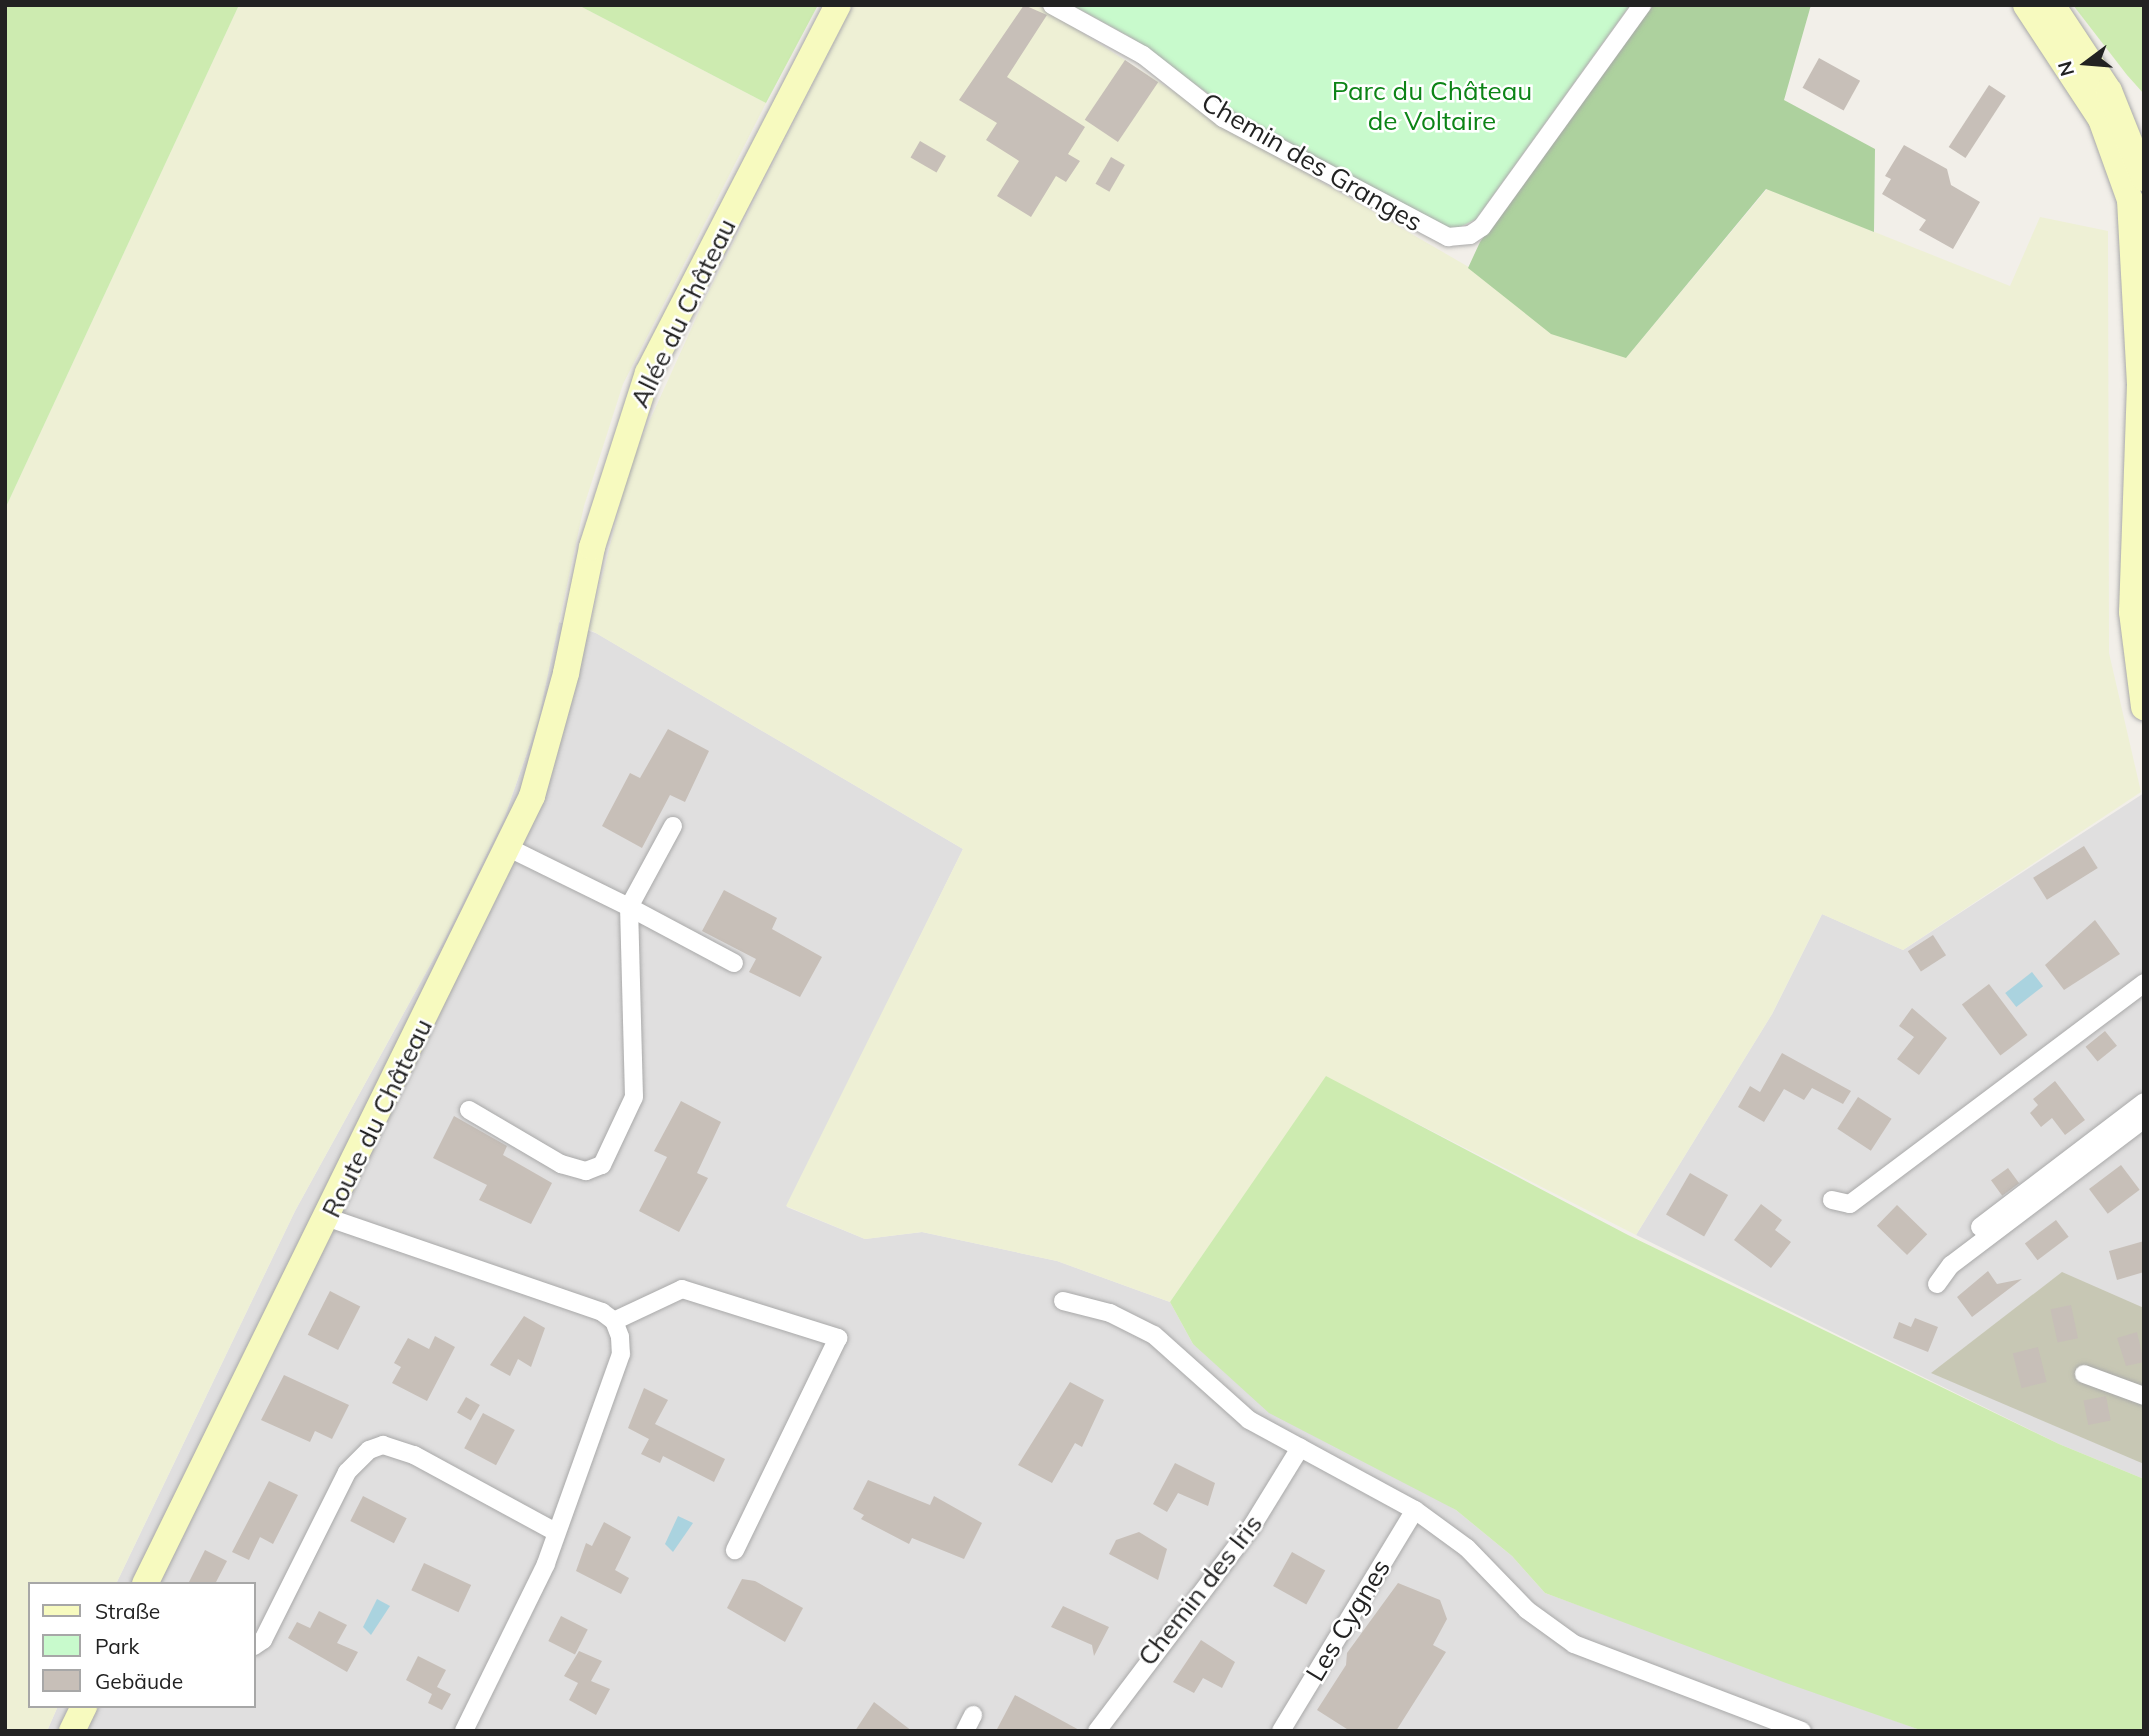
<!DOCTYPE html>
<meta charset="utf-8">
<style>
body{margin:0}
#map{position:relative;width:2149px;height:1736px;overflow:hidden;background:#f2efe9;font-family:Mulish,sans-serif}
div>[style]{position:absolute}
.residential>*{inset:0;background:#e0dfdf}
.construction>*{inset:0;background:#c7c7b4}
.farmland>*{inset:0;background:#eef0d5}
.grass>*{inset:0;background:#cdebb0}
.forest>*{inset:0;background:#add19e}
.park>*{inset:0;background:#c8facc}
.water>*{inset:0;background:#aad3df;transform-origin:0 0}
.building>*{inset:0;background:#c7bfb8;transform-origin:0 0}
.roads{filter:drop-shadow(0 0 2px #a9a9a9) drop-shadow(0 0 2px #a9a9a9)}
.street>*{height:18px;margin:-9px;padding:0 9px;transform-origin:9px;border-radius:9px;background:#fff}
.secondary>*{height:26px;margin:-13px;padding:0 13px;transform-origin:13px;border-radius:13px;background:#f7fabf}
span{translate:-50% -50%;white-space:nowrap;text-align:center;line-height:1.15;-webkit-text-stroke:5px #fff;paint-order:stroke}
.park-label{font-size:26px;color:#0c8416}
.street-label{font-size:26px;color:#222}
.frame{position:absolute;inset:0;border:7px solid #222;pointer-events:none}
.legend{position:absolute;left:28px;top:1582px;width:228px;height:126px;box-sizing:border-box;background:#fff;border:2px solid #a7a7a7;margin:0;padding:9px 12px;list-style:none;font-size:21px;color:#222}
.legend li{display:flex;align-items:center;gap:14px;height:35px}
.legend b{width:35px;border:2px solid #a7a7a7}
.north{position:absolute;left:2051px;top:28px;width:70px;height:70px;-webkit-text-stroke:5px #fff;paint-order:stroke;rotate:254deg;font-size:19px;font-weight:700;line-height:28px;text-align:center;color:#222}
.north::after{content:'';display:block;margin:auto;width:24px;height:32px;background:#222;clip-path:polygon(50% 0,100% 100%,50% 72%,0 100%)}
</style>
<div id="map">
<div class="residential">
<i style="clip-path:polygon(558px 622px,596px 633px,963px 849px,787px 1207px,865px 1239px,922px 1232px,1057px 1261px,1170px 1302px,1193px 1344px,1374px 1463px,1456px 1510px,1512px 1556px,1545px 1593px,1923px 1731px,47px 1731px,58px 1706px,254px 1706px,254px 1584px,116px 1584px,295px 1211px,445px 938px,505px 816px,538px 721px)"></i>
<i style="clip-path:polygon(2144px 793px,2144px 1479px,2059px 1444px,1636px 1235px,1772px 1014px,1822px 914px,1903px 950px)"></i>
</div>
<div class="construction">
<i style="clip-path:polygon(2062px 1272px,2144px 1308px,2144px 1464px,1931px 1373px)"></i>
</div>
<div class="farmland">
<i style="clip-path:polygon(239px 5px,578px 5px,766px 103px,623px 384px,584px 506px,538px 721px,505px 816px,445px 938px,295px 1211px,116px 1584px,30px 1584px,30px 1706px,58px 1706px,47px 1731px,5px 1731px,5px 509px)"></i>
<i style="clip-path:polygon(853px 5px,1039px 5px,1251px 141px,1626px 358px,1767px 189px,2010px 286px,2040px 217px,2108px 231px,2109px 653px,2141px 792px,1903px 950px,1822px 914px,1772px 1014px,1636px 1235px,1326px 1077px,1170px 1302px,1057px 1261px,922px 1232px,865px 1239px,786px 1206px,963px 849px,589px 629px,631px 462px,702px 305px)"></i>
</div>
<div class="grass">
<i style="clip-path:polygon(5px 5px,239px 5px,5px 509px)"></i>
<i style="clip-path:polygon(578px 5px,818px 5px,766px 103px)"></i>
<i style="clip-path:polygon(2073px 5px,2144px 5px,2144px 94px,2127px 75px)"></i>
<i style="clip-path:polygon(1326px 1076px,1628px 1235px,2059px 1444px,2144px 1479px,2144px 1731px,1923px 1731px,1786px 1683px,1545px 1593px,1512px 1556px,1456px 1510px,1269px 1413px,1193px 1344px,1170px 1302px)"></i>
</div>
<div class="forest">
<i style="clip-path:polygon(1653px 5px,1811px 5px,1784px 100px,1875px 149px,1874px 232px,1766px 189px,1626px 358px,1551px 334px,1468px 268px,1480px 242px)"></i>
</div>
<div class="park">
<i style="clip-path:polygon(1072px 5px,1630px 5px,1476px 219px,1458px 228px,1445px 228px,1232px 111px,1132px 38px)"></i>
</div>
<div class="water">
<i style="left:2032px;top:972px;width:18px;height:34px;rotate:52deg"></i>
<i style="clip-path:polygon(678px 1516px,693px 1523px,673px 1552px,665px 1544px)"></i>
<i style="clip-path:polygon(377px 1599px,390px 1606px,371px 1635px,363px 1627px)"></i>
</div>
<div class="building">
<i style="clip-path:polygon(1024px 5px,1047px 15px,1007px 77px,1085px 127px,1068px 154px,1080px 161px,1066px 182px,1056px 176px,1031px 217px,997px 196px,1019px 161px,986px 140px,997px 123px,959px 100px)"></i>
<i style="left:1819px;top:58px;width:47px;height:34px;rotate:29deg"></i>
<i style="left:1125px;top:60px;width:40px;height:72px;rotate:34deg"></i>
<i style="left:1989px;top:85px;width:20px;height:74px;rotate:33deg"></i>
<i style="left:920px;top:141px;width:30px;height:19px;rotate:30deg"></i>
<i style="clip-path:polygon(1904px 145px,1947px 169px,1951px 185px,1980px 202px,1953px 249px,1919px 230px,1926px 220px,1882px 194px,1891px 179px,1885px 176px)"></i>
<i style="left:1111px;top:157px;width:16px;height:31px;rotate:30deg"></i>
<i style="clip-path:polygon(668px 729px,709px 751px,685px 802px,670px 795px,642px 848px,602px 826px,630px 773px,640px 778px)"></i>
<i style="left:2084px;top:846px;width:26px;height:60px;rotate:58deg"></i>
<i style="clip-path:polygon(724px 890px,777px 918px,772px 929px,822px 957px,800px 997px,749px 972px,756px 959px,702px 931px)"></i>
<i style="clip-path:polygon(2095px 920px,2120px 954px,2064px 990px,2045px 965px)"></i>
<i style="left:1933px;top:935px;width:24px;height:30px;rotate:57deg"></i>
<i style="left:1989px;top:984px;width:64px;height:34px;rotate:53deg"></i>
<i style="clip-path:polygon(1912px 1008px,1947px 1038px,1919px 1075px,1897px 1059px,1914px 1037px,1899px 1026px)"></i>
<i style="left:2105px;top:1031px;width:19px;height:25px;rotate:51deg"></i>
<i style="clip-path:polygon(1782px 1053px,1851px 1091px,1843px 1104px,1812px 1088px,1804px 1100px,1784px 1089px,1764px 1122px,1738px 1107px,1750px 1086px,1760px 1092px)"></i>
<i style="clip-path:polygon(2055px 1081px,2085px 1120px,2065px 1135px,2052px 1118px,2041px 1127px,2030px 1113px,2038px 1105px,2033px 1099px)"></i>
<i style="left:1858px;top:1097px;width:40px;height:38px;rotate:33deg"></i>
<i style="clip-path:polygon(681px 1101px,721px 1122px,697px 1173px,708px 1178px,679px 1232px,639px 1211px,667px 1157px,654px 1151px)"></i>
<i style="clip-path:polygon(454px 1116px,507px 1146px,503px 1155px,552px 1183px,531px 1224px,479px 1200px,487px 1185px,433px 1158px)"></i>
<i style="left:2121px;top:1165px;width:31px;height:40px;rotate:53deg"></i>
<i style="left:2008px;top:1168px;width:19px;height:21px;rotate:54deg"></i>
<i style="left:1690px;top:1173px;width:44px;height:48px;rotate:30deg"></i>
<i style="clip-path:polygon(1761px 1204px,1782px 1220px,1775px 1230px,1791px 1242px,1771px 1268px,1734px 1240px)"></i>
<i style="left:1897px;top:1205px;width:42px;height:29px;rotate:44deg"></i>
<i style="left:2056px;top:1220px;width:21px;height:39px;rotate:53deg"></i>
<i style="clip-path:polygon(2144px 1241px,2144px 1272px,2117px 1280px,2109px 1251px)"></i>
<i style="clip-path:polygon(1988px 1271px,1997px 1284px,2022px 1279px,1972px 1317px,1957px 1297px)"></i>
<i style="left:330px;top:1291px;width:34px;height:49px;rotate:27deg"></i>
<i style="left:2071px;top:1305px;width:34px;height:21px;rotate:78deg"></i>
<i style="clip-path:polygon(524px 1316px,545px 1328px,531px 1367px,518px 1359px,510px 1376px,490px 1365px)"></i>
<i style="clip-path:polygon(1915px 1318px,1938px 1327px,1928px 1352px,1893px 1338px,1899px 1322px,1911px 1327px)"></i>
<i style="clip-path:polygon(2137px 1332px,2144px 1362px,2126px 1366px,2117px 1338px)"></i>
<i style="clip-path:polygon(435px 1336px,455px 1347px,427px 1401px,392px 1383px,401px 1367px,394px 1363px,408px 1338px,429px 1349px)"></i>
<i style="left:2038px;top:1347px;width:36px;height:26px;rotate:76deg"></i>
<i style="clip-path:polygon(284px 1375px,349px 1405px,332px 1439px,315px 1431px,310px 1442px,261px 1420px)"></i>
<i style="clip-path:polygon(1070px 1382px,1104px 1400px,1082px 1447px,1075px 1443px,1052px 1483px,1018px 1465px)"></i>
<i style="clip-path:polygon(644px 1388px,668px 1400px,655px 1424px,725px 1459px,714px 1482px,663px 1456px,660px 1463px,641px 1454px,649px 1439px,628px 1428px)"></i>
<i style="left:2106px;top:1396px;width:25px;height:23px;rotate:79deg"></i>
<i style="left:466px;top:1397px;width:16px;height:18px;rotate:30deg"></i>
<i style="left:483px;top:1413px;width:36px;height:40px;rotate:28deg"></i>
<i style="clip-path:polygon(1175px 1463px,1215px 1483px,1208px 1506px,1178px 1493px,1167px 1512px,1153px 1504px)"></i>
<i style="clip-path:polygon(868px 1480px,930px 1505px,934px 1496px,982px 1523px,964px 1559px,912px 1538px,909px 1544px,861px 1519px,864px 1515px,853px 1509px)"></i>
<i style="clip-path:polygon(269px 1481px,298px 1495px,273px 1544px,260px 1537px,249px 1560px,232px 1552px)"></i>
<i style="left:363px;top:1496px;width:49px;height:28px;rotate:27deg"></i>
<i style="clip-path:polygon(604px 1522px,631px 1537px,615px 1570px,629px 1578px,621px 1594px,576px 1571px,586px 1543px,592px 1546px)"></i>
<i style="clip-path:polygon(1139px 1532px,1167px 1549px,1158px 1580px,1109px 1554px,1116px 1540px)"></i>
<i style="clip-path:polygon(205px 1550px,227px 1561px,215px 1584px,188px 1584px)"></i>
<i style="left:1292px;top:1552px;width:38px;height:39px;rotate:29deg"></i>
<i style="left:424px;top:1563px;width:52px;height:30px;rotate:25deg"></i>
<i style="clip-path:polygon(742px 1579px,755px 1581px,803px 1608px,785px 1642px,727px 1608px)"></i>
<i style="clip-path:polygon(1398px 1583px,1440px 1600px,1447px 1619px,1433px 1645px,1446px 1652px,1396px 1731px,1350px 1731px,1317px 1710px,1346px 1665px,1347px 1653px)"></i>
<i style="clip-path:polygon(1063px 1606px,1109px 1627px,1094px 1656px,1092px 1645px,1051px 1627px)"></i>
<i style="clip-path:polygon(319px 1611px,347px 1625px,337px 1643px,358px 1652px,347px 1672px,288px 1638px,297px 1622px,310px 1628px)"></i>
<i style="left:561px;top:1616px;width:30px;height:28px;rotate:27deg"></i>
<i style="clip-path:polygon(1201px 1640px,1235px 1662px,1222px 1688px,1203px 1678px,1194px 1693px,1173px 1682px)"></i>
<i style="clip-path:polygon(579px 1651px,602px 1661px,591px 1681px,610px 1689px,596px 1715px,569px 1700px,578px 1683px,564px 1676px)"></i>
<i style="clip-path:polygon(418px 1656px,446px 1670px,437px 1687px,451px 1694px,442px 1710px,428px 1703px,432px 1694px,406px 1680px)"></i>
<i style="clip-path:polygon(1015px 1695px,1081px 1731px,996px 1731px)"></i>
<i style="clip-path:polygon(874px 1702px,912px 1731px,855px 1731px)"></i>
</div>
<div class="roads">
<div class="street">
<i style="left:1052px;top:5px;width:104px;rotate:28.8deg"></i>
<i style="left:1143px;top:55px;width:102px;rotate:38.2deg"></i>
<i style="left:1223px;top:118px;width:255px;rotate:27.9deg"></i>
<i style="left:1448px;top:237px;width:22px;rotate:-5deg"></i>
<i style="left:1470px;top:235px;width:14px;rotate:-34deg"></i>
<i style="left:1482px;top:227px;width:274px;rotate:-54.2deg"></i>
<i style="left:673px;top:826px;width:92px;rotate:118.5deg"></i>
<i style="left:629px;top:907px;width:119px;rotate:28.1deg"></i>
<i style="left:469px;top:1110px;width:107px;rotate:30.4deg"></i>
<i style="left:561px;top:1164px;width:26px;rotate:16deg"></i>
<i style="left:586px;top:1171px;width:17px;rotate:-21deg"></i>
<i style="left:602px;top:1165px;width:75px;rotate:-64.8deg"></i>
<i style="left:634px;top:1097px;width:190px;rotate:-91.5deg"></i>
<i style="left:629px;top:907px;width:134px;rotate:-153.8deg"></i>
<i style="left:1832px;top:1200px;width:18px;rotate:13deg"></i>
<i style="left:1850px;top:1204px;width:368px;rotate:-36.9deg"></i>
<i style="left:329px;top:1218px;width:289px;rotate:19deg"></i>
<i style="left:602px;top:1312px;width:15px;rotate:37deg"></i>
<i style="left:614px;top:1321px;width:17px;rotate:69deg"></i>
<i style="left:620px;top:1337px;width:17px;rotate:87deg"></i>
<i style="left:621px;top:1354px;width:223px;rotate:109.7deg"></i>
<i style="left:546px;top:1564px;width:186px;rotate:116.2deg"></i>
<i style="left:1980px;top:1227px;width:206px;rotate:-37.3deg"></i>
<i style="left:1937px;top:1284px;width:24px;rotate:-54deg"></i>
<i style="left:1951px;top:1265px;width:242px;rotate:-37.1deg"></i>
<i style="left:1063px;top:1301px;width:49px;rotate:14.3deg"></i>
<i style="left:1110px;top:1313px;width:49px;rotate:26.6deg"></i>
<i style="left:1154px;top:1335px;width:127px;rotate:41.8deg"></i>
<i style="left:1249px;top:1420px;width:189px;rotate:28.5deg"></i>
<i style="left:1415px;top:1510px;width:64px;rotate:36.2deg"></i>
<i style="left:1467px;top:1548px;width:86px;rotate:45.9deg"></i>
<i style="left:1527px;top:1610px;width:58px;rotate:35.9deg"></i>
<i style="left:1574px;top:1644px;width:244px;rotate:20.9deg"></i>
<i style="left:614px;top:1321px;width:75px;rotate:-25.2deg"></i>
<i style="left:682px;top:1289px;width:164px;rotate:17.4deg"></i>
<i style="left:838px;top:1338px;width:236px;rotate:115.9deg"></i>
<i style="left:2084px;top:1374px;width:64px;rotate:20.1deg"></i>
<i style="left:254px;top:1646px;width:11px;rotate:-34deg"></i>
<i style="left:263px;top:1640px;width:188px;rotate:-63.4deg"></i>
<i style="left:347px;top:1472px;width:31px;rotate:-45deg"></i>
<i style="left:369px;top:1450px;width:15px;rotate:-20deg"></i>
<i style="left:383px;top:1445px;width:33px;rotate:18deg"></i>
<i style="left:414px;top:1455px;width:162px;rotate:28.5deg"></i>
<i style="left:965px;top:1731px;width:18px;rotate:-63deg"></i>
<i style="left:1097px;top:1731px;width:257px;rotate:-52.9deg"></i>
<i style="left:1252px;top:1526px;width:92px;rotate:-58.4deg"></i>
<i style="left:1281px;top:1731px;width:258px;rotate:-58.8deg"></i>
</div>
<div class="secondary">
<i style="left:2026px;top:5px;width:136px;rotate:56.7deg"></i>
<i style="left:2101px;top:119px;width:86px;rotate:70.3deg"></i>
<i style="left:2130px;top:200px;width:184px;rotate:86.9deg"></i>
<i style="left:2140px;top:384px;width:228px;rotate:92deg"></i>
<i style="left:2132px;top:612px;width:96px;rotate:82.8deg"></i>
<i style="left:2052px;top:5px;width:103px;rotate:56.5deg"></i>
<i style="left:2109px;top:91px;width:94px;rotate:68.1deg"></i>
<i style="left:145px;top:1584px;width:878px;rotate:-63.84deg"></i>
<i style="left:532px;top:796px;width:128px;rotate:-74.5deg"></i>
<i style="left:566px;top:673px;width:129px;rotate:-78.3deg"></i>
<i style="left:592px;top:547px;width:183px;rotate:-72.2deg"></i>
<i style="left:648px;top:373px;width:414px;rotate:-62.7deg"></i>
<i style="left:72px;top:1731px;width:28px;rotate:-64deg"></i>
</div>
</div>
<div class="park-label">
<span style="left:1432px;top:106px">Parc du Château<br>de Voltaire</span>
</div>
<div class="street-label">
<span style="left:1312px;top:162px;rotate:30deg">Chemin des Granges</span>
<span style="left:683px;top:313px;rotate:-64deg">Allée du Château</span>
<span style="left:377px;top:1118px;rotate:-64deg">Route du Château</span>
<span style="left:1200px;top:1590px;rotate:-52deg">Chemin des Iris</span>
<span style="left:1348px;top:1620px;rotate:-59deg">Les Cygnes</span>
</div>
<div class="frame"></div>
<ul class="legend">
<li><b style="height:9px;background:#f7fabf"></b>Straße</li>
<li><b style="height:19px;background:#c8facc"></b>Park</li>
<li><b style="height:19px;background:#c7bfb8"></b>Gebäude</li>
</ul>
<div class="north">N</div>
</div>
